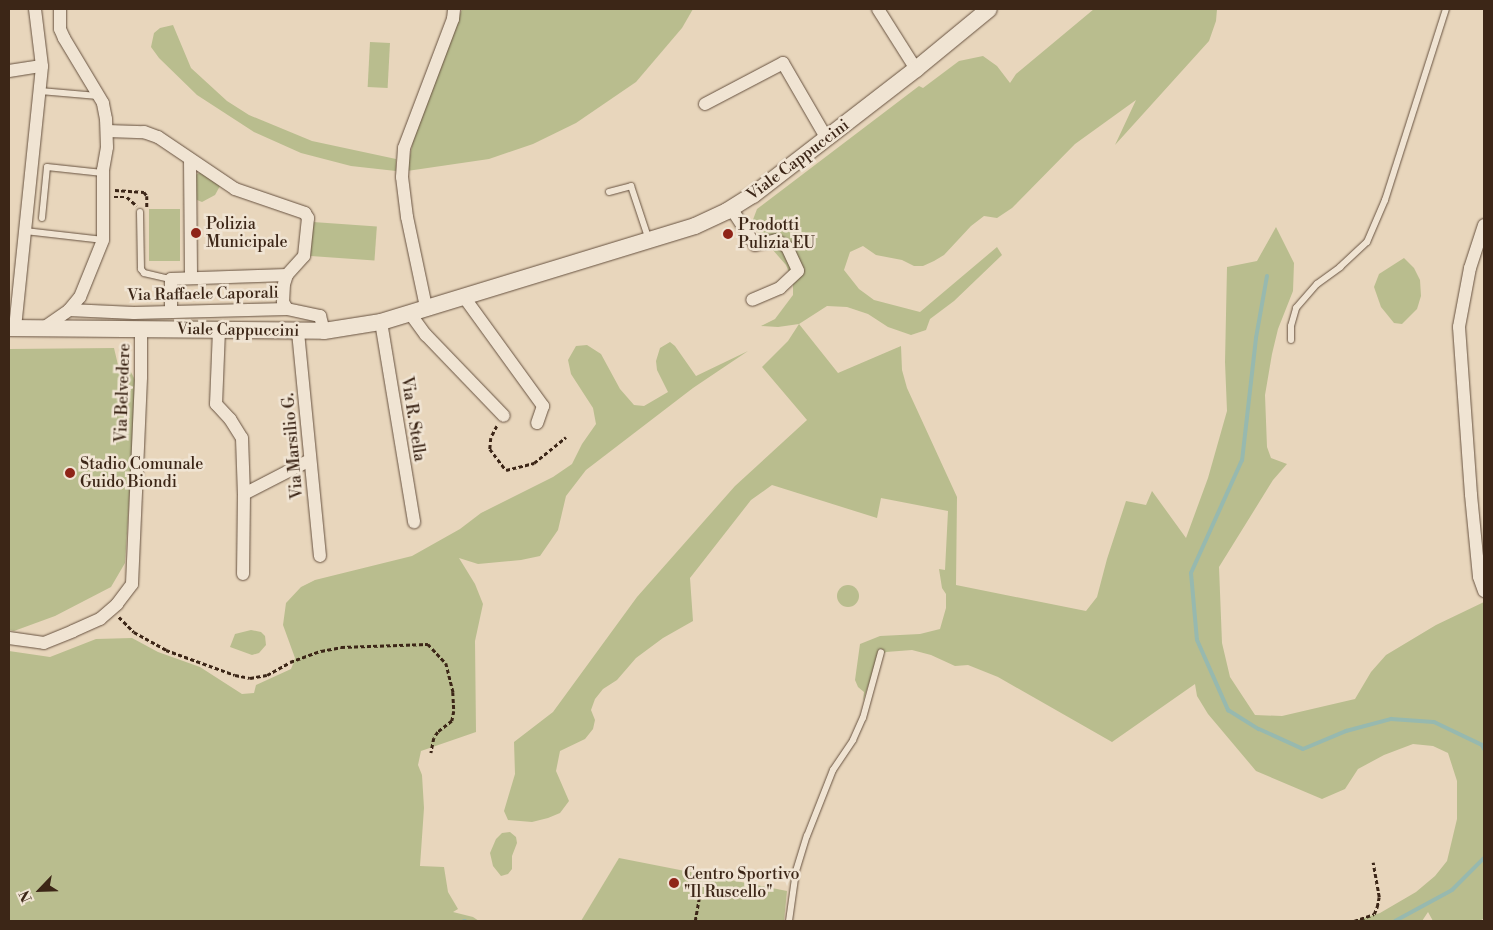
<!DOCTYPE html>
<style>
body{margin:0}
#map{position:relative;width:1493px;height:930px;overflow:hidden;background:#e8d6bc;font-family:"Libre Bodoni",serif}
div>[style]{position:absolute}
.green>*{inset:0;background:#b9bd8e;transform-origin:0 0}
.round{border-radius:50%}
.stream>*{height:4px;margin:-2px;padding:0 2px;transform-origin:2px;border-radius:2px;background:#97b9af}
.path>*{height:2.5px;margin-top:-1.25px;transform-origin:0;background:repeating-linear-gradient(90deg,#3c2617 0 4px,transparent 0 6.5px)}
.roads{filter:drop-shadow(0 0 1px #675240) drop-shadow(0 0 1px #675240)}
.service>*{height:6px;margin:-3px;padding:0 3px;transform-origin:3px;border-radius:3px;background:#f0e4d3}
.minor>*{height:12px;margin:-6px;padding:0 6px;transform-origin:6px;border-radius:6px;background:#f0e4d3}
.tertiary>*{height:16px;margin:-8px;padding:0 8px;transform-origin:8px;border-radius:8px;background:#f0e4d3}
.dots>*{width:14px;height:14px;translate:-50% -50%;box-sizing:border-box;border:2px solid #f0e4d3;border-radius:50%}
span{translate:-50% -50%;white-space:nowrap;text-align:center;line-height:1.15;-webkit-text-stroke:5px #f0e4d3;paint-order:stroke}
.street-label{font-size:16px;color:#3c2617}
.poi-label{font-size:16px;color:#3c2617}
.left{translate:0 -50%;text-align:left}
.frame{position:absolute;inset:0;border:10px solid #3c2617;pointer-events:none}
.north{position:absolute;left:15px;top:865px;width:50px;height:50px;-webkit-text-stroke:4px #f0e4d3;paint-order:stroke;rotate:246deg;font-size:14px;font-weight:700;line-height:20px;text-align:center;color:#3c2617}
.north::after{content:'';display:block;margin:auto;width:18px;height:22px;background:#3c2617;clip-path:polygon(50% 0,100% 100%,50% 72%,0 100%)}
</style>
<div id="map">
<div class="green">
<i style="clip-path:polygon(462px 9px,693px 9px,682px 28px,636px 82px,576px 123px,533px 144px,489px 159px,407px 171px,413px 141px)"></i>
<i style="clip-path:polygon(1094px 9px,1217px 9px,1216px 21px,1209px 41px,1115px 145px,1136px 100px,1075px 144px,1012px 208px,997px 218px,984px 216px,971px 226px,944px 255px,934px 261px,923px 266px,914px 266px,902px 260px,876px 255px,863px 246px,850px 252px,844px 270px,859px 289px,874px 300px,920px 312px,997px 247px,1002px 255px,954px 301px,930px 319px,926px 330px,911px 335px,888px 327px,868px 314px,847px 307px,827px 306px,799px 324px,838px 373px,901px 346px,902px 370px,907px 388px,957px 497px,956px 585px,1086px 611px,1097px 597px,1107px 559px,1126px 501px,1146px 505px,1152px 491px,1186px 538px,1208px 478px,1227px 411px,1225px 362px,1227px 267px,1257px 261px,1276px 227px,1294px 263px,1293px 291px,1278px 329px,1272px 354px,1265px 395px,1267px 447px,1271px 458px,1287px 464px,1273px 480px,1219px 567px,1222px 643px,1230px 677px,1255px 715px,1282px 716px,1355px 699px,1371px 672px,1386px 655px,1436px 625px,1484px 602px,1484px 918px,1480px 921px,1433px 921px,1428px 912px,1422px 921px,1354px 921px,1380px 913px,1416px 892px,1435px 876px,1447px 861px,1457px 819px,1457px 781px,1448px 753px,1433px 746px,1413px 744px,1384px 755px,1358px 769px,1345px 789px,1322px 799px,1256px 771px,1208px 714px,1197px 696px,1195px 684px,1112px 742px,998px 677px,968px 665px,955px 666px,931px 655px,912px 650px,886px 652px,878px 657px,863px 701px,864px 692px,858px 687px,855px 680px,860px 644px,880px 636px,920px 634px,940px 629px,946px 608px,946px 594px,942px 588px,939px 569px,945px 570px,948px 511px,881px 498px,877px 518px,772px 485px,751px 500px,690px 578px,693px 621px,663px 638px,636px 658px,617px 680px,603px 689px,595px 699px,591px 710px,595px 720px,593px 729px,585px 739px,560px 751px,556px 771px,569px 801px,560px 813px,548px 818px,532px 822px,508px 820px,504px 811px,515px 774px,514px 742px,553px 712px,637px 597px,735px 486px,807px 420px,762px 367px,788px 341px,799px 324px,778px 327px,761px 326px,775px 319px,793px 295px,793px 282px,786px 265px,751px 225px,757px 209px,919px 86px,923px 88px,959px 61px,983px 56px,997px 66px,1010px 83px,1016px 74px)"></i>
<i style="clip-path:polygon(173px 25px,191px 68px,227px 101px,249px 115px,312px 141px,396px 159px,396px 171px,351px 166px,301px 153px,254px 132px,197px 95px,159px 58px,151px 47px,154px 33px,160px 28px)"></i>
<i style="left:370px;top:42px;width:20px;height:45px;rotate:3deg"></i>
<i style="clip-path:polygon(199px 173px,205px 173px,220px 186px,215px 195px,202px 202px,192px 198px,194px 176px)"></i>
<i style="left:149px;top:209px;width:31px;height:52px"></i>
<i style="left:313px;top:222px;width:64px;height:34px;rotate:4deg"></i>
<i style="clip-path:polygon(1404px 258px,1414px 268px,1420px 280px,1421px 296px,1417px 309px,1402px 324px,1394px 323px,1381px 307px,1374px 287px,1379px 274px)"></i>
<i style="clip-path:polygon(670px 342px,675px 346px,696px 376px,748px 351px,693px 388px,586px 470px,566px 496px,558px 530px,540px 556px,521px 560px,478px 564px,459px 558px,475px 584px,483px 604px,475px 641px,476px 732px,421px 751px,418px 765px,422px 775px,424px 808px,420px 866px,444px 867px,448px 892px,458px 909px,453px 912px,473px 917px,479px 921px,9px 921px,9px 651px,50px 657px,96px 639px,132px 638px,158px 652px,200px 667px,242px 694px,254px 693px,256px 685px,291px 669px,293px 664px,295px 658px,283px 625px,286px 603px,301px 587px,315px 580px,412px 556px,460px 529px,481px 513px,553px 477px,572px 464px,582px 444px,596px 424px,593px 408px,571px 374px,568px 360px,576px 346px,587px 345px,601px 354px,620px 389px,634px 405px,644px 406px,668px 392px,657px 370px,656px 361px,660px 348px)"></i>
<i style="clip-path:polygon(114px 348px,118px 365px,127px 364px,137px 384px,125px 563px,111px 587px,55px 616px,14px 631px,9px 630px,9px 349px)"></i>
<i class="round" style="left:837px;top:585px;width:22px;height:22px"></i>
<i style="clip-path:polygon(251px 630px,261px 632px,265px 636px,266px 645px,259px 653px,252px 655px,230px 647px,235px 634px)"></i>
<i style="clip-path:polygon(510px 832px,516px 837px,517px 843px,512px 856px,512px 869px,508px 874px,501px 876px,493px 866px,490px 853px,496px 839px,502px 833px)"></i>
<i style="clip-path:polygon(619px 858px,787px 891px,784px 921px,581px 921px)"></i>
</div>
<div class="stream">
<i style="left:1267px;top:276px;width:63px;rotate:100.1deg"></i>
<i style="left:1256px;top:338px;width:123px;rotate:96.5deg"></i>
<i style="left:1242px;top:460px;width:124px;rotate:114.3deg"></i>
<i style="left:1191px;top:573px;width:67px;rotate:84.9deg"></i>
<i style="left:1197px;top:640px;width:77px;rotate:66.1deg"></i>
<i style="left:1228px;top:710px;width:36px;rotate:32deg"></i>
<i style="left:1259px;top:729px;width:48px;rotate:24.4deg"></i>
<i style="left:1303px;top:749px;width:47px;rotate:-22.7deg"></i>
<i style="left:1346px;top:731px;width:47px;rotate:-14.9deg"></i>
<i style="left:1391px;top:719px;width:43px;rotate:4deg"></i>
<i style="left:1434px;top:722px;width:53px;rotate:25.6deg"></i>
<i style="left:1482px;top:745px;width:4px;rotate:63deg"></i>
<i style="left:464px;top:921px;width:1px"></i>
<i style="left:1395px;top:921px;width:65px;rotate:-28.5deg"></i>
<i style="left:1452px;top:890px;width:45px;rotate:-45deg"></i>
</div>
<div class="path">
<i style="left:115px;top:190px;width:29px;rotate:4deg"></i>
<i style="left:144px;top:192px;width:5px;rotate:53deg"></i>
<i style="left:147px;top:196px;width:11px;rotate:90deg"></i>
<i style="left:114px;top:197px;width:13px"></i>
<i style="left:127px;top:197px;width:13px;rotate:42deg"></i>
<i style="left:497px;top:426px;width:13px;rotate:117deg"></i>
<i style="left:491px;top:438px;width:11px;rotate:95deg"></i>
<i style="left:490px;top:449px;width:26px;rotate:53deg"></i>
<i style="left:506px;top:470px;width:29px;rotate:-14deg"></i>
<i style="left:534px;top:463px;width:41px;rotate:-39.1deg"></i>
<i style="left:119px;top:617px;width:21px;rotate:45deg"></i>
<i style="left:134px;top:632px;width:37px;rotate:29deg"></i>
<i style="left:166px;top:650px;width:73px;rotate:19.9deg"></i>
<i style="left:235px;top:675px;width:15px;rotate:11deg"></i>
<i style="left:250px;top:678px;width:17px;rotate:-10deg"></i>
<i style="left:267px;top:675px;width:26px;rotate:-29deg"></i>
<i style="left:290px;top:662px;width:33px;rotate:-20deg"></i>
<i style="left:321px;top:651px;width:20px;rotate:-11deg"></i>
<i style="left:341px;top:647px;width:87px;rotate:-2deg"></i>
<i style="left:428px;top:644px;width:26px;rotate:47deg"></i>
<i style="left:446px;top:663px;width:30px;rotate:76deg"></i>
<i style="left:453px;top:692px;width:19px;rotate:87deg"></i>
<i style="left:454px;top:711px;width:10px;rotate:101deg"></i>
<i style="left:452px;top:721px;width:18px;rotate:142deg"></i>
<i style="left:438px;top:732px;width:7px;rotate:124deg"></i>
<i style="left:434px;top:738px;width:15px;rotate:101deg"></i>
<i style="left:695px;top:921px;width:28px;rotate:-80deg"></i>
<i style="left:1354px;top:921px;width:21px;rotate:-19deg"></i>
<i style="left:1374px;top:914px;width:8px;rotate:-67deg"></i>
<i style="left:1377px;top:907px;width:10px;rotate:-79deg"></i>
<i style="left:1379px;top:897px;width:35px;rotate:-100deg"></i>
</div>
<div class="roads">
<div class="service">
<i style="left:40px;top:91px;width:58px;rotate:4.9deg"></i>
<i style="left:609px;top:192px;width:23px;rotate:-15deg"></i>
<i style="left:631px;top:186px;width:57px;rotate:71.6deg"></i>
<i style="left:140px;top:212px;width:57px;rotate:89deg"></i>
<i style="left:141px;top:269px;width:5px;rotate:53deg"></i>
<i style="left:144px;top:273px;width:28px;rotate:13deg"></i>
<i style="left:42px;top:218px;width:51px;rotate:-84.4deg"></i>
<i style="left:47px;top:167px;width:56px;rotate:6.1deg"></i>
<i style="left:25px;top:231px;width:79px;rotate:6.6deg"></i>
<i style="left:1291px;top:340px;width:14px;rotate:-90deg"></i>
<i style="left:1291px;top:326px;width:19px;rotate:-74deg"></i>
<i style="left:1296px;top:308px;width:32px;rotate:-49deg"></i>
<i style="left:1317px;top:284px;width:29px;rotate:-36deg"></i>
<i style="left:1340px;top:267px;width:37px;rotate:-43deg"></i>
<i style="left:1367px;top:242px;width:46px;rotate:-66.8deg"></i>
<i style="left:1385px;top:200px;width:201px;rotate:-72.3deg"></i>
<i style="left:789px;top:921px;width:50px;rotate:-82deg"></i>
<i style="left:796px;top:871px;width:37px;rotate:-73deg"></i>
<i style="left:807px;top:836px;width:71px;rotate:-68.5deg"></i>
<i style="left:833px;top:770px;width:36px;rotate:-56deg"></i>
<i style="left:853px;top:740px;width:24px;rotate:-66deg"></i>
<i style="left:863px;top:718px;width:68px;rotate:-74.7deg"></i>
</div>
<div class="minor">
<i style="left:878px;top:9px;width:71px;rotate:57.7deg"></i>
<i style="left:9px;top:71px;width:33px;rotate:-9deg"></i>
<i style="left:705px;top:104px;width:88px;rotate:-27.7deg"></i>
<i style="left:783px;top:63px;width:88px;rotate:59.9deg"></i>
<i style="left:107px;top:131px;width:37px;rotate:2deg"></i>
<i style="left:144px;top:132px;width:15px;rotate:20deg"></i>
<i style="left:158px;top:137px;width:93px;rotate:34deg"></i>
<i style="left:235px;top:189px;width:74px;rotate:18.9deg"></i>
<i style="left:305px;top:213px;width:6px;rotate:59deg"></i>
<i style="left:308px;top:218px;width:38px;rotate:96deg"></i>
<i style="left:304px;top:256px;width:25px;rotate:132deg"></i>
<i style="left:287px;top:275px;width:9px;rotate:108deg"></i>
<i style="left:284px;top:284px;width:18px;rotate:93deg"></i>
<i style="left:283px;top:302px;width:8px;rotate:60deg"></i>
<i style="left:190px;top:159px;width:119px;rotate:89.5deg"></i>
<i style="left:731px;top:208px;width:44px;rotate:57deg"></i>
<i style="left:755px;top:245px;width:22px;rotate:-13deg"></i>
<i style="left:776px;top:240px;width:13px;rotate:32deg"></i>
<i style="left:787px;top:247px;width:26px;rotate:65deg"></i>
<i style="left:798px;top:271px;width:25px;rotate:137deg"></i>
<i style="left:780px;top:288px;width:30px;rotate:157deg"></i>
<i style="left:1484px;top:225px;width:45px;rotate:108deg"></i>
<i style="left:1470px;top:268px;width:60px;rotate:100.6deg"></i>
<i style="left:1459px;top:327px;width:168px;rotate:85.9deg"></i>
<i style="left:1471px;top:495px;width:82px;rotate:84.4deg"></i>
<i style="left:1479px;top:577px;width:15px;rotate:70deg"></i>
<i style="left:464px;top:297px;width:135px;rotate:54.1deg"></i>
<i style="left:543px;top:406px;width:18px;rotate:109deg"></i>
<i style="left:426px;top:307px;width:92px;rotate:-101.9deg"></i>
<i style="left:407px;top:217px;width:40px;rotate:-97.1deg"></i>
<i style="left:402px;top:177px;width:29px;rotate:-86deg"></i>
<i style="left:404px;top:148px;width:138px;rotate:-69.2deg"></i>
<i style="left:453px;top:19px;width:10px;rotate:-84deg"></i>
<i style="left:69px;top:310px;width:65px;rotate:2.6deg"></i>
<i style="left:134px;top:313px;width:153px;rotate:-1.5deg"></i>
<i style="left:287px;top:309px;width:34px;rotate:12deg"></i>
<i style="left:320px;top:316px;width:16px;rotate:75deg"></i>
<i style="left:171px;top:312px;width:33px;rotate:-90deg"></i>
<i style="left:171px;top:279px;width:116px;rotate:-2deg"></i>
<i style="left:409px;top:312px;width:29px;rotate:54deg"></i>
<i style="left:426px;top:335px;width:112px;rotate:46.1deg"></i>
<i style="left:381px;top:322px;width:203px;rotate:80.6deg"></i>
<i style="left:45px;top:327px;width:29px;rotate:-35deg"></i>
<i style="left:69px;top:310px;width:17px;rotate:-50deg"></i>
<i style="left:80px;top:297px;width:61px;rotate:-68deg"></i>
<i style="left:103px;top:240px;width:70px;rotate:-90deg"></i>
<i style="left:103px;top:170px;width:23px;rotate:-80deg"></i>
<i style="left:107px;top:147px;width:28px;rotate:-92deg"></i>
<i style="left:106px;top:119px;width:16px;rotate:-101deg"></i>
<i style="left:103px;top:103px;width:76px;rotate:-121deg"></i>
<i style="left:64px;top:38px;width:10px;rotate:-114deg"></i>
<i style="left:60px;top:29px;width:20px;rotate:-90deg"></i>
<i style="left:15px;top:328px;width:263px;rotate:-84.1deg"></i>
<i style="left:42px;top:66px;width:57px;rotate:-97deg"></i>
<i style="left:219px;top:330px;width:74px;rotate:92.3deg"></i>
<i style="left:216px;top:404px;width:21px;rotate:47deg"></i>
<i style="left:230px;top:419px;width:22px;rotate:58deg"></i>
<i style="left:242px;top:438px;width:56px;rotate:88deg"></i>
<i style="left:244px;top:494px;width:80px;rotate:90.7deg"></i>
<i style="left:298px;top:332px;width:225px;rotate:84.4deg"></i>
<i style="left:244px;top:494px;width:74px;rotate:-27.3deg"></i>
<i style="left:9px;top:638px;width:35px;rotate:8deg"></i>
<i style="left:44px;top:643px;width:31px;rotate:-22deg"></i>
<i style="left:73px;top:631px;width:30px;rotate:-24deg"></i>
<i style="left:100px;top:619px;width:23px;rotate:-41deg"></i>
<i style="left:117px;top:604px;width:25px;rotate:-53deg"></i>
<i style="left:132px;top:584px;width:207px;rotate:-87.5deg"></i>
<i style="left:141px;top:377px;width:48px;rotate:-90deg"></i>
</div>
<div class="tertiary">
<i style="left:9px;top:328px;width:315px;rotate:0.5deg"></i>
<i style="left:324px;top:331px;width:58px;rotate:-9deg"></i>
<i style="left:381px;top:322px;width:328px;rotate:-17deg"></i>
<i style="left:695px;top:226px;width:35px;rotate:-25deg"></i>
<i style="left:727px;top:211px;width:31px;rotate:-32deg"></i>
<i style="left:753px;top:195px;width:206px;rotate:-37.7deg"></i>
<i style="left:916px;top:69px;width:94px;rotate:-39.4deg"></i>
</div>
</div>
<div class="dots">
<i style="left:196px;top:233px;background:#8f2418"></i>
<i style="left:728px;top:234px;background:#8f2418"></i>
<i style="left:70px;top:473px;background:#8f2418"></i>
<i style="left:674px;top:883px;background:#8f2418"></i>
</div>
<div class="street-label">
<span style="left:798px;top:160px;rotate:-37deg">Viale Cappuccini</span>
<span style="left:203px;top:294px;rotate:-1deg">Via Raffaele Caporali</span>
<span style="left:238px;top:330px;rotate:1deg">Viale Cappuccini</span>
<span style="left:123px;top:393px;rotate:-88deg">Via Belvedere</span>
<span style="left:413px;top:419px;rotate:81deg">Via R. Stella</span>
<span style="left:293px;top:446px;rotate:-95deg">Via Marsilio G.</span>
</div>
<div class="poi-label">
<span class="left" style="left:206px;top:233px">Polizia<br>Municipale</span>
<span class="left" style="left:738px;top:234px">Prodotti<br>Pulizia EU</span>
<span class="left" style="left:80px;top:473px">Stadio Comunale<br>Guido Biondi</span>
<span class="left" style="left:684px;top:883px">Centro Sportivo<br>"Il Ruscello"</span>
</div>
<div class="frame"></div>
<div class="north">N</div>
</div>
